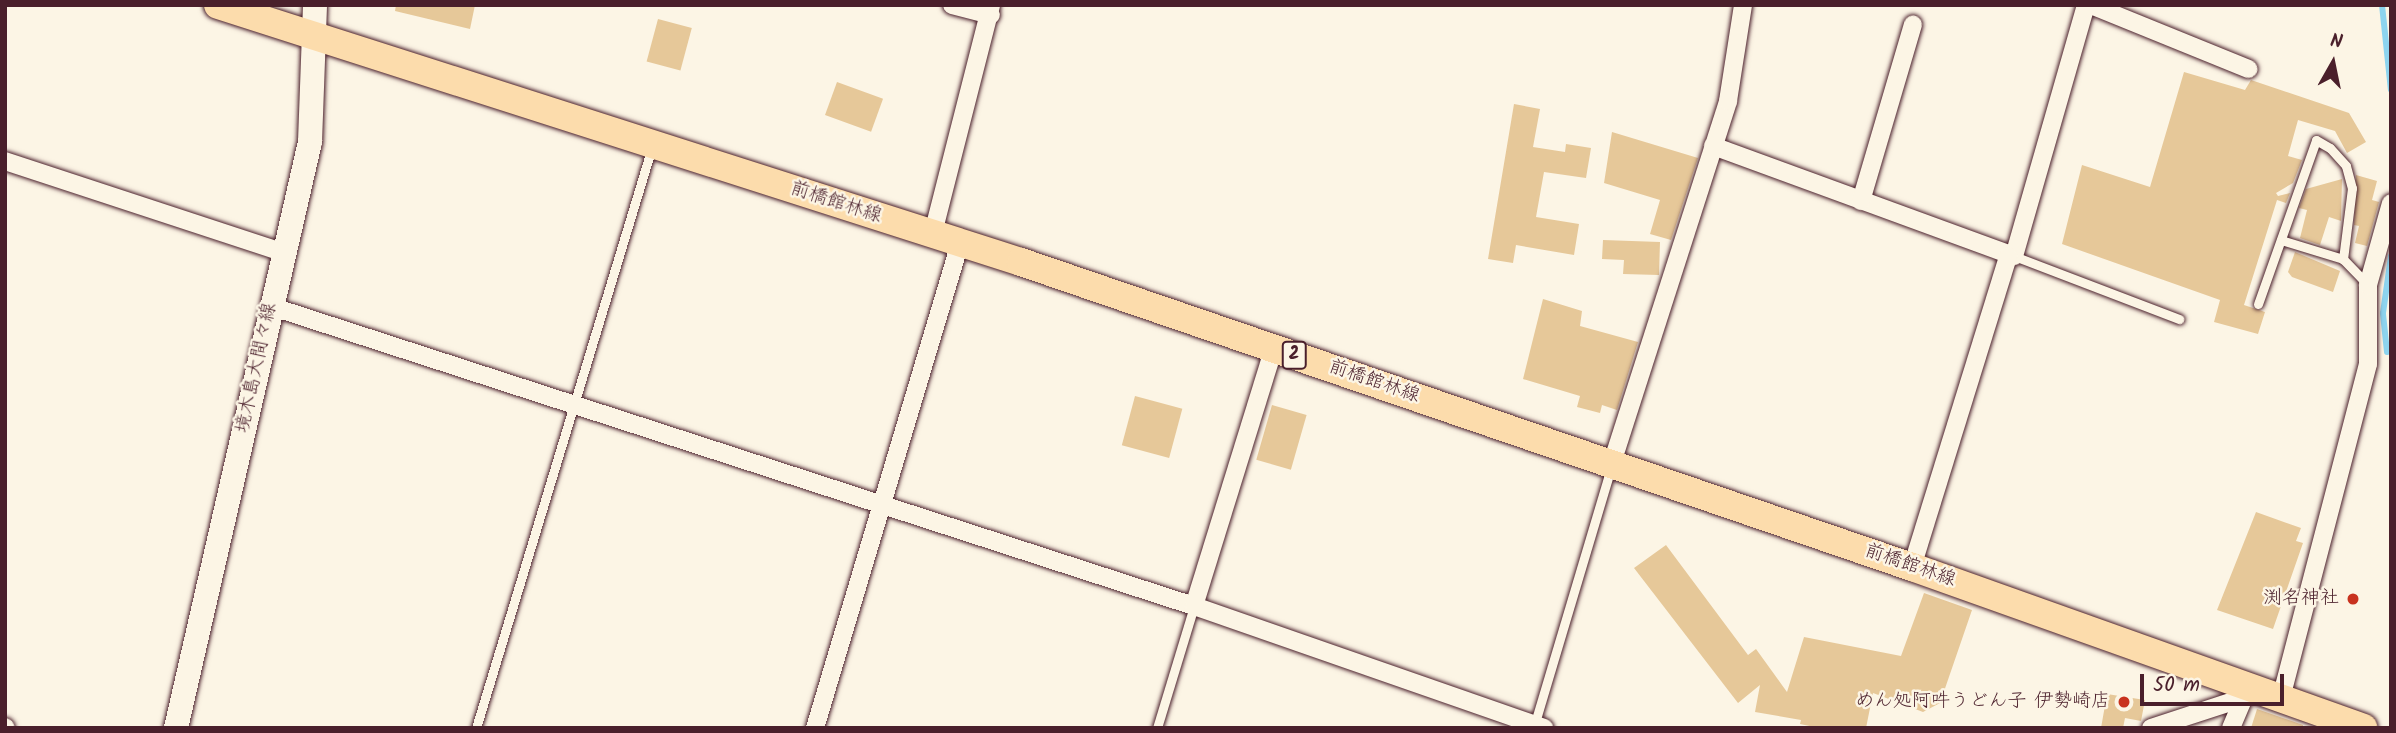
<!DOCTYPE html>
<meta charset="utf-8">
<style>
body{margin:0}
#map{position:relative;width:2396px;height:733px;overflow:hidden;background:#fcf5e5;font-family:Kalam,"Klee One",sans-serif}
div>[style]{position:absolute}
.stream>*{height:6px;margin:-3px;padding:0 3px;transform-origin:3px;border-radius:3px;background:#8dd4ef}
.building>*{inset:0;background:#e6c899;transform-origin:0 0}
.roads{filter:drop-shadow(0 0 2px #4a1f2b) drop-shadow(0 0 2px #4a1f2b)}
.lane>*{height:9px;margin:-4.5px;padding:0 4.5px;transform-origin:4.5px;border-radius:4.5px;background:#fcf5e5}
.street>*{height:18px;margin:-9px;padding:0 9px;transform-origin:9px;border-radius:9px;background:#fcf5e5}
.secondary>*{height:24px;margin:-12px;padding:0 12px;transform-origin:12px;border-radius:12px;background:#fcf5e5}
.primary>*{height:28px;margin:-14px;padding:0 14px;transform-origin:14px;border-radius:14px;background:#fcdcac}
.dots>*{width:19px;height:19px;translate:-50% -50%;box-sizing:border-box;border:4px solid #fcf5e5;border-radius:50%}
span{translate:-50% -50%;white-space:nowrap;text-align:center;line-height:1.15;-webkit-text-stroke:5px #fcf5e5;paint-order:stroke}
.shield-label span{padding:2px 5px;background:#fcf5e5;border:2px solid;border-radius:5px;-webkit-text-stroke-width:0}
.shield-label{font-size:18px;color:#4a1f2b;font-weight:700}
.street-label{font-size:19px;color:#4a1f2b}
.poi-label{font-size:19px;color:#4a1f2b}
.right{translate:-100% -50%;text-align:right}
.frame{position:absolute;inset:0;border:7px solid #4a1f2b;pointer-events:none}
.north{position:absolute;left:2298px;top:28px;width:70px;height:70px;-webkit-text-stroke:5px #fcf5e5;paint-order:stroke;rotate:9deg;font-size:19px;font-weight:700;line-height:28px;text-align:center;color:#4a1f2b}
.north::after{content:'';display:block;margin:auto;width:24px;height:32px;background:#4a1f2b;clip-path:polygon(50% 0,100% 100%,50% 72%,0 100%)}
.scale{position:absolute;left:2140px;top:674px;width:144px;height:32px;box-sizing:border-box;border:4px solid #4a1f2b;border-top:0;padding-left:9px;font-size:21px;line-height:24px;white-space:nowrap;color:#4a1f2b;-webkit-text-stroke:5px #fcf5e5;paint-order:stroke}
</style>
<div id="map">
<div class="stream">
<i style="left:2382px;top:5px;width:85px;rotate:84deg"></i>
<i style="left:2387px;top:352px;width:39px;rotate:-96deg"></i>
<i style="left:2383px;top:313px;width:58px;rotate:-82deg"></i>
</div>
<div class="building">
<i style="clip-path:polygon(396px 5px,475px 5px,470px 29px,395px 11px)"></i>
<i style="left:658px;top:19px;width:35px;height:44px;rotate:15deg"></i>
<i style="clip-path:polygon(2184px 72px,2245px 90px,2251px 80px,2349px 113px,2366px 142px,2347px 153px,2335px 131px,2298px 120px,2288px 156px,2302px 160px,2293px 183px,2276px 193px,2278px 196px,2290px 193px,2286px 203px,2277px 200px,2244px 305px,2265px 312px,2258px 334px,2214px 322px,2220px 300px,2062px 244px,2082px 165px,2150px 187px)"></i>
<i style="left:837px;top:82px;width:49px;height:35px;rotate:20deg"></i>
<i style="clip-path:polygon(1514px 104px,1540px 109px,1533px 147px,1565px 152px,1566px 144px,1591px 148px,1586px 178px,1544px 172px,1536px 217px,1579px 224px,1574px 255px,1516px 245px,1513px 263px,1488px 259px)"></i>
<i style="clip-path:polygon(1612px 132px,1698px 158px,1671px 240px,1650px 234px,1660px 200px,1604px 183px)"></i>
<i style="clip-path:polygon(2356px 175px,2377px 181px,2372px 200px,2379px 202px,2367px 246px,2355px 243px,2359px 226px,2354px 225px)"></i>
<i style="clip-path:polygon(2342px 179px,2341px 221px,2329px 217px,2320px 245px,2300px 238px,2307px 210px,2299px 208px,2306px 189px)"></i>
<i style="clip-path:polygon(1603px 240px,1660px 242px,1659px 275px,1623px 274px,1624px 260px,1602px 259px)"></i>
<i style="clip-path:polygon(2295px 252px,2340px 271px,2333px 292px,2292px 277px,2288px 272px)"></i>
<i style="clip-path:polygon(1543px 299px,1582px 311px,1580px 326px,1638px 342px,1617px 410px,1602px 405px,1600px 413px,1577px 407px,1580px 396px,1523px 379px)"></i>
<i style="left:1135px;top:396px;width:49px;height:51px;rotate:15deg"></i>
<i style="left:1272px;top:405px;width:36px;height:57px;rotate:16deg"></i>
<i style="clip-path:polygon(2256px 512px,2301px 528px,2296px 541px,2303px 543px,2273px 629px,2217px 610px)"></i>
<i style="clip-path:polygon(1666px 545px,1748px 655px,1756px 649px,1787px 692px,1804px 637px,1901px 656px,1924px 593px,1972px 610px,1940px 703px,1923px 712px,1873px 693px,1866px 728px,1819px 728px,1800px 724px,1801px 720px,1755px 712px,1760px 685px,1738px 703px,1634px 568px)"></i>
<i style="clip-path:polygon(2107px 694px,2145px 700px,2141px 721px,2125px 718px,2123px 728px,2101px 728px)"></i>
<i style="clip-path:polygon(2257px 709px,2303px 725px,2303px 728px,2251px 728px)"></i>
</div>
<div class="roads">
<div class="lane">
<i style="left:2281px;top:240px;width:65px;rotate:17deg"></i>
<i style="left:2014px;top:256px;width:177px;rotate:20.9deg"></i>
<i style="left:2258px;top:304px;width:174px;rotate:-70.5deg"></i>
<i style="left:2316px;top:140px;width:16px;rotate:30deg"></i>
<i style="left:2330px;top:148px;width:24px;rotate:48deg"></i>
<i style="left:2346px;top:166px;width:23px;rotate:75deg"></i>
<i style="left:2352px;top:188px;width:72px;rotate:97.2deg"></i>
<i style="left:2343px;top:259px;width:36px;rotate:46deg"></i>
<i style="left:1534px;top:726px;width:269px;rotate:-73.4deg"></i>
<i style="left:476px;top:728px;width:607px;rotate:-73.15deg"></i>
<i style="left:1157px;top:728px;width:127px;rotate:-73.1deg"></i>
</div>
<div class="street">
<i style="left:952px;top:5px;width:40px;rotate:14.4deg"></i>
<i style="left:2091px;top:5px;width:170px;rotate:22.1deg"></i>
<i style="left:1713px;top:146px;width:320px;rotate:20.1deg"></i>
<i style="left:2014px;top:256px;width:261px;rotate:-74deg"></i>
<i style="left:5px;top:161px;width:292px;rotate:18.2deg"></i>
<i style="left:1861px;top:201px;width:184px;rotate:-73.6deg"></i>
<i style="left:933px;top:233px;width:235px;rotate:-75.7deg"></i>
<i style="left:270px;top:306px;width:971px;rotate:17.99deg"></i>
<i style="left:1194px;top:606px;width:371px;rotate:19.2deg"></i>
<i style="left:1612px;top:463px;width:380px;rotate:-72.2deg"></i>
<i style="left:1728px;top:101px;width:97px;rotate:-81.1deg"></i>
<i style="left:1912px;top:567px;width:325px;rotate:-72.8deg"></i>
<i style="left:1194px;top:606px;width:270px;rotate:-72.8deg"></i>
<i style="left:2281px;top:698px;width:345px;rotate:-75.4deg"></i>
<i style="left:2368px;top:364px;width:79px;rotate:-90deg"></i>
<i style="left:2368px;top:285px;width:85px;rotate:-74.3deg"></i>
<i style="left:5px;top:727px;width:1px;rotate:45deg"></i>
<i style="left:815px;top:728px;width:506px;rotate:-73.35deg"></i>
<i style="left:2151px;top:728px;width:97px;rotate:-18.1deg"></i>
<i style="left:2231px;top:728px;width:39px;rotate:-67deg"></i>
</div>
<div class="secondary">
<i style="left:176px;top:728px;width:601px;rotate:-77.12deg"></i>
<i style="left:310px;top:142px;width:137px;rotate:-87.9deg"></i>
</div>
<div class="primary">
<i style="left:218px;top:5px;width:843px;rotate:17.75deg"></i>
<i style="left:1021px;top:262px;width:942px;rotate:18.9deg"></i>
<i style="left:1912px;top:567px;width:479px;rotate:19.6deg"></i>
</div>
</div>
<div class="dots">
<i style="left:2353px;top:599px;background:#c8321e"></i>
<i style="left:2124px;top:702px;background:#c8321e"></i>
</div>
<div class="shield-label">
<span style="left:1294px;top:355px">2</span>
</div>
<div class="street-label">
<span style="left:836px;top:203px;rotate:18deg">前橋館林線</span>
<span style="left:257px;top:368px;rotate:-78deg">境木島大間々線</span>
<span style="left:1374px;top:382px;rotate:19deg">前橋館林線</span>
<span style="left:1910px;top:566px;rotate:19deg">前橋館林線</span>
</div>
<div class="poi-label">
<span class="right" style="left:2339px;top:599px">渕名神社</span>
<span class="right" style="left:2110px;top:702px">めん処阿吽うどん子 伊勢崎店</span>
</div>
<div class="frame"></div>
<div class="north">N</div>
<div class="scale">50 m</div>
</div>
